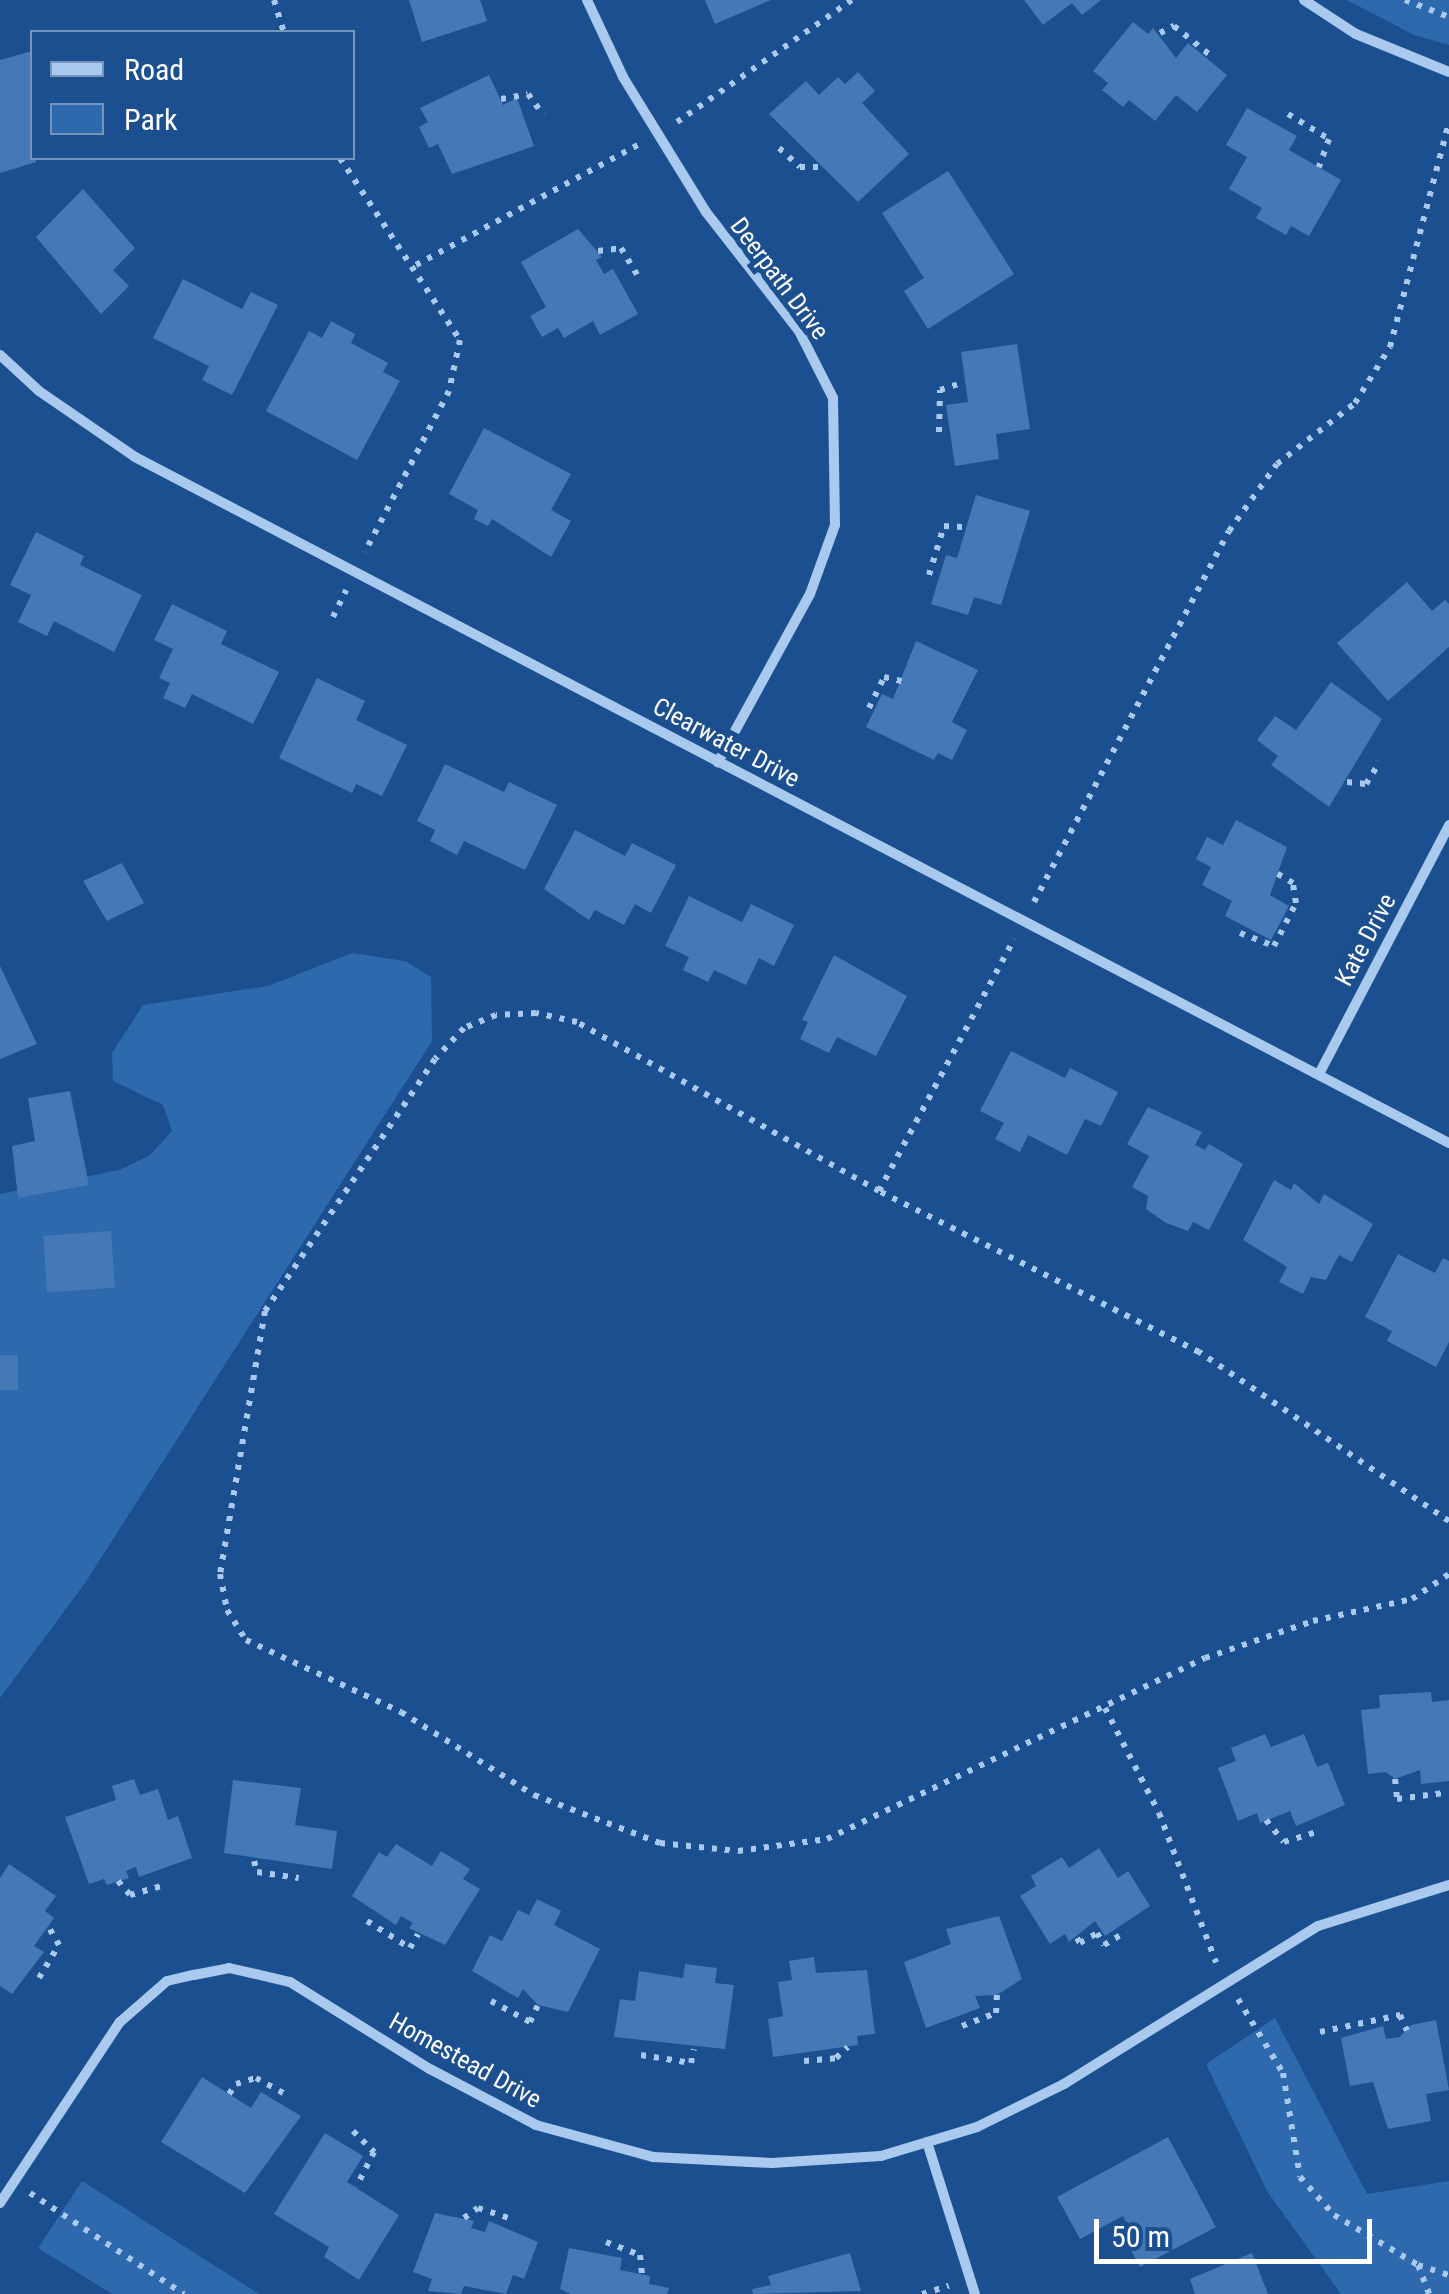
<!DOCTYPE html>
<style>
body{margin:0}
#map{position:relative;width:1449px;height:2294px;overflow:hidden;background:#1b4f8f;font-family:"Roboto Condensed",sans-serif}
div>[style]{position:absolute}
.green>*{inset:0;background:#2e69ad}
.building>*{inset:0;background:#4478b7;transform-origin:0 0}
.path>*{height:6px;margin-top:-3px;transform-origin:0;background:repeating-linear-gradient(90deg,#a9c9ee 0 5px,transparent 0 13px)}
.street>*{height:10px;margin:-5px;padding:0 5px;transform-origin:5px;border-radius:5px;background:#a9c9ee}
span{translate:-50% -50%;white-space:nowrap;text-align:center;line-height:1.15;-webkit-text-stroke:10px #1b4f8f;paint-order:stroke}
.street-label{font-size:25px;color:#fff}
.legend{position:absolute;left:30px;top:30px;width:325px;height:130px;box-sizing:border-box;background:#1b4f8f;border:2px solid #7695bc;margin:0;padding:12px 18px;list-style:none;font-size:30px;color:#fff}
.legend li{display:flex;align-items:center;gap:20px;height:50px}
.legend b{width:50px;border:2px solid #7695bc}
.scale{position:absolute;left:1094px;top:2219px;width:278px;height:45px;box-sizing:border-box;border:5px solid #fff;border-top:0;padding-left:12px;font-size:30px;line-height:35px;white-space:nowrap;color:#fff;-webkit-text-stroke:8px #1b4f8f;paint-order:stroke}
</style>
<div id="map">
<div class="green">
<i style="clip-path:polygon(1347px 0,1449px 0,1449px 45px,1414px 35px)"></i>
<i style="clip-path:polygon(352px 953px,405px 961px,431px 977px,432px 1041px,85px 1583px,0 1698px,0 1194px,119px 1170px,149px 1156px,172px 1131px,163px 1105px,113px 1081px,112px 1053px,143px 1005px,268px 986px)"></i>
<i style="clip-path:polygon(1275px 2018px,1367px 2194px,1449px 2181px,1449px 2294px,1341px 2294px,1267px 2191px,1206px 2064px)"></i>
<i style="clip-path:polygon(82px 2181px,259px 2294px,112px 2294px,38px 2248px)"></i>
</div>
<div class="building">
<i style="clip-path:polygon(409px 0,480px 0,487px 21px,422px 42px)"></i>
<i style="clip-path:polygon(705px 0,771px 0,715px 24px)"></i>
<i style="clip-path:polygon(1024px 0,1101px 0,1082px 15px,1072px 3px,1043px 25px)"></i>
<i style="clip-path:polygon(1133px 22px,1148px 34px,1153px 28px,1176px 58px,1188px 43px,1227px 75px,1197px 112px,1176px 95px,1155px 121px,1129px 100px,1123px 107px,1102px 90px,1108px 83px,1093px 71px)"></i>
<i style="clip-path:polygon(32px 51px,36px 162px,0 173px,0 60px)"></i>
<i style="clip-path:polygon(858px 72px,875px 91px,862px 103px,909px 154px,858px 202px,769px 114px,806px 81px,819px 95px,838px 77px,845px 84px)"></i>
<i style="clip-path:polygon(489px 75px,503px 105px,517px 98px,534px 146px,452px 174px,438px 144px,429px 148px,419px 127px,428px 122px,420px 108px)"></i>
<i style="clip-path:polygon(1247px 108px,1297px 136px,1289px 150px,1341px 180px,1309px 236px,1291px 226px,1286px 235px,1256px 218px,1262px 208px,1229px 189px,1247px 157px,1226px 145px)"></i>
<i style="clip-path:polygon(948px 171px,1014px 274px,928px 329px,904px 291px,924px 278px,882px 213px)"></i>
<i style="clip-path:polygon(83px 189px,135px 248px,113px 270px,129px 286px,101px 314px,36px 237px)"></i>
<i style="clip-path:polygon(578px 229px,602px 257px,596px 260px,604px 274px,613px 269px,638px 314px,600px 335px,593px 321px,564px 338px,558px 328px,542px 337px,530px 316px,546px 307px,521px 262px)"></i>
<i style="clip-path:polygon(183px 279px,242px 309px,251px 292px,278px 305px,232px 395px,202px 380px,209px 366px,153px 338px)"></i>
<i style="clip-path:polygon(331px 321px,355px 334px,351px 343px,388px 363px,383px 372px,400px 381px,357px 460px,266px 411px,309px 331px,322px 338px)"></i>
<i style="clip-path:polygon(1017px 344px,1030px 429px,996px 434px,999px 459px,955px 466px,946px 405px,968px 402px,961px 352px)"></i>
<i style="clip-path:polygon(484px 428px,571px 474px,551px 510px,571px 521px,551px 557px,492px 519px,488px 526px,474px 519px,478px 510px,449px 494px)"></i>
<i style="clip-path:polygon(976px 495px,1030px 511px,1001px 605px,974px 597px,968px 615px,931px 604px,946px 555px,957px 558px)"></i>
<i style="clip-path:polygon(36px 532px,84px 556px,80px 565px,142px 595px,114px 652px,54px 621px,47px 636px,18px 622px,31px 595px,10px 585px)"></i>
<i style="clip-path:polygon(1407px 582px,1432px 611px,1445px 600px,1449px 604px,1449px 647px,1388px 701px,1337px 643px)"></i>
<i style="clip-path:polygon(172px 604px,227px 631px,221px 644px,279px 672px,253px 724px,192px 694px,185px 708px,163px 698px,170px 683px,159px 678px,173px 649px,154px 640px)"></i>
<i style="clip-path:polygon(916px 641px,978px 670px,952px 722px,967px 730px,952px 760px,938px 753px,934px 760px,866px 727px,882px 694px,893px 699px)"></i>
<i style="clip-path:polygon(317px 678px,365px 701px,356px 720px,407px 745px,382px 796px,356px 784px,352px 793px,279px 758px)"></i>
<i style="clip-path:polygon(1331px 682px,1382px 719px,1329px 807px,1271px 765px,1278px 756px,1257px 740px,1275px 716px,1296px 730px)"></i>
<i style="clip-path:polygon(445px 764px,504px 792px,509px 782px,557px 805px,525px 870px,464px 841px,457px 855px,430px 841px,435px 830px,417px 821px)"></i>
<i style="clip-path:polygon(1236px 820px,1287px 847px,1270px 895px,1289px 906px,1271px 940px,1225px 916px,1232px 901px,1202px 885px,1211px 867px,1196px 859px,1207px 837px,1223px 845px)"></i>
<i style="clip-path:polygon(575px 830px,625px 856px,632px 843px,676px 865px,651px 913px,635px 904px,624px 925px,595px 910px,589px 920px,544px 889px)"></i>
<i style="clip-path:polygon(122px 863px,144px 903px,107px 921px,83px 881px)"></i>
<i style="clip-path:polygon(689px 896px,742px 922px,751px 904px,794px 925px,774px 966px,759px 958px,746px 985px,714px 970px,708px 982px,683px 970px,689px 957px,665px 946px)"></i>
<i style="clip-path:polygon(834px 955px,907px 996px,876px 1056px,837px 1037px,829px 1053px,800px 1039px,808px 1022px,802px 1020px)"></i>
<i style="clip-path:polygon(0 966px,37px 1044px,0 1059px)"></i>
<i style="clip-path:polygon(1011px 1051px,1065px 1078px,1070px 1068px,1118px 1092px,1101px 1126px,1085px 1119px,1067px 1155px,1028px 1135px,1020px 1152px,995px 1139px,1004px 1123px,980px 1111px)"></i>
<i style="clip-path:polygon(70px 1091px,89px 1185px,18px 1198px,12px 1146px,35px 1141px,28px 1098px)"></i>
<i style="clip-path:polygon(1148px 1107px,1202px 1132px,1195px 1145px,1205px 1150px,1209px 1144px,1243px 1164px,1209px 1230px,1193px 1222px,1188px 1231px,1166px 1223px,1146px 1209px,1148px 1196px,1132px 1187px,1149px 1156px,1127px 1144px)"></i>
<i style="clip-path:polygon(1274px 1180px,1291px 1190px,1294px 1183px,1319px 1204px,1324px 1194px,1373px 1224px,1352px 1262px,1339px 1255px,1326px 1280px,1311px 1277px,1303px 1294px,1279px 1282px,1287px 1267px,1243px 1240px)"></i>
<i style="left:111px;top:1231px;width:57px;height:68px;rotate:86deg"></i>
<i style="clip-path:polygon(1398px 1254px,1435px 1273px,1443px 1258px,1449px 1261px,1449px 1342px,1436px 1367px,1387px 1341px,1392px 1331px,1365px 1317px)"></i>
<i style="left:18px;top:1355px;width:35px;height:18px;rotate:90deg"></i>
<i style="clip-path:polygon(1431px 1692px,1432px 1702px,1449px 1700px,1449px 1781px,1421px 1784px,1420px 1770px,1395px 1779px,1386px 1772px,1368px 1774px,1361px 1710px,1380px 1708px,1379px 1695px)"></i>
<i style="clip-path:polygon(1265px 1734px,1271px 1747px,1304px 1734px,1317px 1767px,1328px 1763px,1345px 1805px,1296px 1826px,1290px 1811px,1260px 1823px,1257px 1813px,1238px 1821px,1218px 1768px,1236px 1761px,1231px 1748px)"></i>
<i style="clip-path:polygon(134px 1779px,140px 1795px,158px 1789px,168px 1820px,178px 1816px,192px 1858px,139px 1877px,136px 1867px,126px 1871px,129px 1878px,107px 1885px,104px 1879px,89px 1884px,65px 1817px,116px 1800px,112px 1786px)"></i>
<i style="clip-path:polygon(233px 1780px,301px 1788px,295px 1825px,337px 1831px,332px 1869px,224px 1853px)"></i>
<i style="clip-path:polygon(396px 1844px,432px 1866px,441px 1851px,470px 1869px,463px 1879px,480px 1889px,445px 1945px,409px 1928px,413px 1923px,401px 1916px,396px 1925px,352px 1896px,379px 1852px,387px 1857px)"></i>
<i style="clip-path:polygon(1099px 1848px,1118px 1878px,1128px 1871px,1150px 1906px,1105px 1936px,1095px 1921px,1069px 1942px,1065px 1934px,1050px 1944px,1020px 1896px,1036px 1886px,1031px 1876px,1062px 1857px,1069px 1868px)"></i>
<i style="clip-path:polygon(9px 1864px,56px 1896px,45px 1911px,54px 1918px,34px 1946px,44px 1952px,12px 1994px,0 1986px,0 1878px)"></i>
<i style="clip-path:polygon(537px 1899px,561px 1911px,554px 1925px,600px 1949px,568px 2012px,538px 2005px,523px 1989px,518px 1998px,472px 1971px,490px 1935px,502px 1941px,518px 1910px,529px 1915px)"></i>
<i style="clip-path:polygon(999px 1916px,1022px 1979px,997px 1995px,975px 1996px,980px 2008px,926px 2028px,904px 1962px,951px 1944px,946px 1929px)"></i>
<i style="clip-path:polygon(814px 1957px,816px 1973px,867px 1970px,875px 2034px,857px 2036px,858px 2045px,773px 2057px,768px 2019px,783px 2016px,778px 1982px,792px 1980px,789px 1961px)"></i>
<i style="clip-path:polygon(685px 1964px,717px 1968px,715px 1983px,734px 1985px,725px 2049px,614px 2037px,620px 1999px,635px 2001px,639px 1971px,683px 1978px)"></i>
<i style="clip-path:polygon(1436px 2020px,1449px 2090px,1426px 2094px,1431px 2121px,1388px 2129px,1373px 2082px,1350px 2086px,1341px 2038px,1383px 2026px,1386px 2039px,1400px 2037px,1411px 2025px)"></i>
<i style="clip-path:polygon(202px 2077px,251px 2108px,261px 2092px,301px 2116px,245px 2193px,161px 2142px)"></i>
<i style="clip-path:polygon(325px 2133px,363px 2156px,347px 2182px,399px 2215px,359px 2280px,324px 2257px,329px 2247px,274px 2214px)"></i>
<i style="clip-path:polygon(1168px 2137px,1216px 2227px,1140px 2267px,1124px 2237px,1131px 2233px,1123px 2216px,1080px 2239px,1057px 2197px)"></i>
<i style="clip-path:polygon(435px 2213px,474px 2221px,471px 2228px,485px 2232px,489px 2221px,538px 2242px,524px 2279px,513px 2275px,506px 2294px,464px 2286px,461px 2294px,428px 2291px,432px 2279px,413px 2272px)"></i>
<i style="clip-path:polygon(569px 2248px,622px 2258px,620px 2270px,650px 2276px,649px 2284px,669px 2288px,667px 2294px,571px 2294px,560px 2289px)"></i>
<i style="clip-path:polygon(850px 2253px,861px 2291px,753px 2294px,752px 2289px,771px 2285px,768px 2276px)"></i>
<i style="clip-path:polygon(1252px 2253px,1268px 2294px,1195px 2294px,1190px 2279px)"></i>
</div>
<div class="path">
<i style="left:274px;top:0;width:34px;rotate:73deg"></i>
<i style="left:1405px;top:0;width:47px;rotate:21.1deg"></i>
<i style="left:1160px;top:33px;width:16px;rotate:-27deg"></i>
<i style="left:1174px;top:26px;width:46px;rotate:38.9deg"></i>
<i style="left:501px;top:99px;width:27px;rotate:-10deg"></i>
<i style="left:528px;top:94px;width:26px;rotate:54deg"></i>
<i style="left:1288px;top:114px;width:48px;rotate:31.4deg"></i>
<i style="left:1329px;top:139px;width:30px;rotate:110deg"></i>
<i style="left:677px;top:122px;width:213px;rotate:-34.9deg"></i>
<i style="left:779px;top:148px;width:28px;rotate:42deg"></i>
<i style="left:800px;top:167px;width:26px"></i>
<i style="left:340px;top:158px;width:218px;rotate:56.6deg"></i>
<i style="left:460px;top:340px;width:52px;rotate:102.2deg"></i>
<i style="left:449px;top:391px;width:182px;rotate:117.6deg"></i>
<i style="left:598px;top:251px;width:23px;rotate:-7deg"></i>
<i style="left:621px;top:248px;width:33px;rotate:59deg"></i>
<i style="left:416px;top:265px;width:255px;rotate:-28.4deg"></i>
<i style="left:939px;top:432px;width:42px;rotate:-88.6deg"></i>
<i style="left:940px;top:390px;width:26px;rotate:-18deg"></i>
<i style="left:929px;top:575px;width:51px;rotate:-73deg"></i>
<i style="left:944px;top:526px;width:22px;rotate:3deg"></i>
<i style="left:333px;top:617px;width:30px;rotate:-64deg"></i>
<i style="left:869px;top:708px;width:34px;rotate:-64deg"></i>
<i style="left:884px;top:677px;width:18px;rotate:13deg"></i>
<i style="left:1347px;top:782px;width:19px;rotate:6deg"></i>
<i style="left:1366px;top:784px;width:26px;rotate:-58deg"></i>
<i style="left:1034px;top:902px;width:419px;rotate:-62.3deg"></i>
<i style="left:1229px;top:531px;width:82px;rotate:-54.4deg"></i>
<i style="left:1277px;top:464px;width:99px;rotate:-38deg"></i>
<i style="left:1355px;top:403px;width:66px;rotate:-58deg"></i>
<i style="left:1390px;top:347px;width:233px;rotate:-75.3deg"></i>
<i style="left:1240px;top:933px;width:36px;rotate:21deg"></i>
<i style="left:1274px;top:946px;width:48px;rotate:-62.9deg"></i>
<i style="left:1296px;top:903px;width:20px;rotate:-99deg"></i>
<i style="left:1293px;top:883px;width:23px;rotate:-149deg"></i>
<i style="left:879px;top:1191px;width:286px;rotate:-61.8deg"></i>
<i style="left:1449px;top:1521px;width:302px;rotate:-145.9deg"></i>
<i style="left:1199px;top:1352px;width:358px;rotate:-153.3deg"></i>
<i style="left:879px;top:1191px;width:346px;rotate:-150.8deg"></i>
<i style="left:577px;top:1022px;width:42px;rotate:-167.6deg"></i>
<i style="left:536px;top:1013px;width:40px;rotate:177.1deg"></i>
<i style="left:496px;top:1015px;width:35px;rotate:158deg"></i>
<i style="left:464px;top:1028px;width:42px;rotate:133.1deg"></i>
<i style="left:435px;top:1059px;width:304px;rotate:124deg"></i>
<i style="left:265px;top:1311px;width:267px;rotate:99.7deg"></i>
<i style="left:220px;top:1574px;width:37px;rotate:79deg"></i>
<i style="left:227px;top:1610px;width:36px;rotate:58deg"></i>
<i style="left:246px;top:1640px;width:171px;rotate:24.9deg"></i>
<i style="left:401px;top:1712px;width:157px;rotate:32deg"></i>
<i style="left:534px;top:1795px;width:135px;rotate:20.9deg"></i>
<i style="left:660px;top:1843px;width:78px;rotate:5.9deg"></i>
<i style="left:738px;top:1851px;width:90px;rotate:-7.7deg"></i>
<i style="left:827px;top:1839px;width:419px;rotate:-25.6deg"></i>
<i style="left:1205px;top:1658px;width:114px;rotate:-18.9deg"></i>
<i style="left:1313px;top:1621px;width:101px;rotate:-12.5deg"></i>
<i style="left:1412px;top:1599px;width:45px;rotate:-34deg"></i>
<i style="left:1105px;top:1708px;width:118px;rotate:62.8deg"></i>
<i style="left:1159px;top:1813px;width:160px;rotate:69.1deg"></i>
<i style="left:1395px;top:1779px;width:20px;rotate:84deg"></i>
<i style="left:1397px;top:1799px;width:47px;rotate:-7.3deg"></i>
<i style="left:1266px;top:1820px;width:28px;rotate:51deg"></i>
<i style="left:1284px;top:1842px;width:37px;rotate:-17deg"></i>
<i style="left:254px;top:1861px;width:11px;rotate:75deg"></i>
<i style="left:257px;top:1872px;width:42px;rotate:8.1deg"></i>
<i style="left:118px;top:1881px;width:18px;rotate:49deg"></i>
<i style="left:130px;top:1895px;width:36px;rotate:-16deg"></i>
<i style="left:367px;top:1921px;width:51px;rotate:32.1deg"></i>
<i style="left:410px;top:1948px;width:16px;rotate:-60deg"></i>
<i style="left:1077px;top:1938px;width:6px;rotate:59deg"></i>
<i style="left:1080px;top:1943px;width:20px;rotate:-30deg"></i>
<i style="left:1097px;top:1933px;width:14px;rotate:60deg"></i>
<i style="left:1104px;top:1945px;width:26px;rotate:-31deg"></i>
<i style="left:39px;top:1978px;width:39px;rotate:-59deg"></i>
<i style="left:59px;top:1945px;width:22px;rotate:-120deg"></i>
<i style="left:1238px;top:1999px;width:87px;rotate:58.7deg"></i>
<i style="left:1283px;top:2073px;width:105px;rotate:80.7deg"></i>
<i style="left:1300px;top:2177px;width:51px;rotate:48.2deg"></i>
<i style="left:1334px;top:2215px;width:98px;rotate:30.8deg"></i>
<i style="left:1418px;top:2265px;width:33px;rotate:18deg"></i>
<i style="left:491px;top:2001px;width:44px;rotate:28.3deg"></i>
<i style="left:530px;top:2022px;width:19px;rotate:-65deg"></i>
<i style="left:962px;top:2026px;width:36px;rotate:-21deg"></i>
<i style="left:996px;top:2013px;width:18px;rotate:-87deg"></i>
<i style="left:1320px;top:2032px;width:82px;rotate:-12deg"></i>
<i style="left:1400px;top:2015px;width:17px;rotate:66deg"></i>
<i style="left:641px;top:2055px;width:51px;rotate:9.1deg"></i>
<i style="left:691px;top:2063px;width:14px;rotate:-78deg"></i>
<i style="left:804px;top:2061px;width:32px;rotate:-5deg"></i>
<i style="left:836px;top:2058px;width:16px;rotate:-43deg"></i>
<i style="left:229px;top:2094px;width:12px;rotate:-55deg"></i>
<i style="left:236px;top:2084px;width:21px;rotate:-17deg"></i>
<i style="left:256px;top:2078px;width:38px;rotate:29deg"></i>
<i style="left:353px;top:2131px;width:30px;rotate:45deg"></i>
<i style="left:374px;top:2152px;width:39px;rotate:117deg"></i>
<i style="left:30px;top:2193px;width:184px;rotate:33.3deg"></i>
<i style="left:464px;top:2218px;width:17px;rotate:-36deg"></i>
<i style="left:478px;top:2208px;width:33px;rotate:18deg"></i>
<i style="left:606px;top:2242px;width:36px;rotate:21deg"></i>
<i style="left:640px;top:2255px;width:19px;rotate:84deg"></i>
<i style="left:1418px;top:2265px;width:31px;rotate:69deg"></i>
<i style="left:922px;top:2294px;width:28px;rotate:-17deg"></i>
</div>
<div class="street">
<i style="left:587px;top:0;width:85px;rotate:64.9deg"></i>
<i style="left:623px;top:77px;width:158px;rotate:58.4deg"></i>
<i style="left:706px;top:212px;width:151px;rotate:52deg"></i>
<i style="left:799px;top:331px;width:75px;rotate:63.1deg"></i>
<i style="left:833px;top:398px;width:127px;rotate:89.1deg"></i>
<i style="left:835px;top:525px;width:73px;rotate:109.9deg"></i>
<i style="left:810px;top:594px;width:192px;rotate:118.7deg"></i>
<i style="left:1304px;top:0;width:62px;rotate:33.2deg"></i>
<i style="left:1356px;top:34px;width:100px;rotate:22.2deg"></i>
<i style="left:0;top:355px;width:53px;rotate:42.7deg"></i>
<i style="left:39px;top:391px;width:116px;rotate:34.5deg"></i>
<i style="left:135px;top:457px;width:1482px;rotate:27.57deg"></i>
<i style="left:1319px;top:1074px;width:281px;rotate:-62.4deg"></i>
<i style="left:927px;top:2142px;width:159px;rotate:72.5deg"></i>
<i style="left:0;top:2203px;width:217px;rotate:-56.5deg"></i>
<i style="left:120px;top:2022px;width:62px;rotate:-41.1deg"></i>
<i style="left:167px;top:1981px;width:28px;rotate:-13deg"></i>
<i style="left:194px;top:1975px;width:36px;rotate:-11deg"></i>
<i style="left:229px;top:1968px;width:63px;rotate:12.9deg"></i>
<i style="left:290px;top:1982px;width:165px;rotate:31.9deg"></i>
<i style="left:430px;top:2069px;width:120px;rotate:27.8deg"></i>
<i style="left:536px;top:2125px;width:121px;rotate:15.3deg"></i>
<i style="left:653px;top:2157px;width:119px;rotate:2.9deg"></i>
<i style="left:772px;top:2163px;width:109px;rotate:-3.7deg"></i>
<i style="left:881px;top:2156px;width:100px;rotate:-16.8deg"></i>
<i style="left:977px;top:2127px;width:97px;rotate:-26.3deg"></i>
<i style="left:1064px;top:2084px;width:299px;rotate:-31.9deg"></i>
<i style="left:1318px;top:1926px;width:137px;rotate:-17.4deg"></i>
</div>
<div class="street-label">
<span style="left:779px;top:279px;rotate:53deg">Deerpath Drive</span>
<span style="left:726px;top:743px;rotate:28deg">Clearwater Drive</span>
<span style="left:1366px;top:940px;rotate:-62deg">Kate Drive</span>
<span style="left:465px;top:2061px;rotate:29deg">Homestead Drive</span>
</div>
<ul class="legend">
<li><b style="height:12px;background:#a9c9ee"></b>Road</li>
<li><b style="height:28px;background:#2e69ad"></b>Park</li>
</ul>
<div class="scale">50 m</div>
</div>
